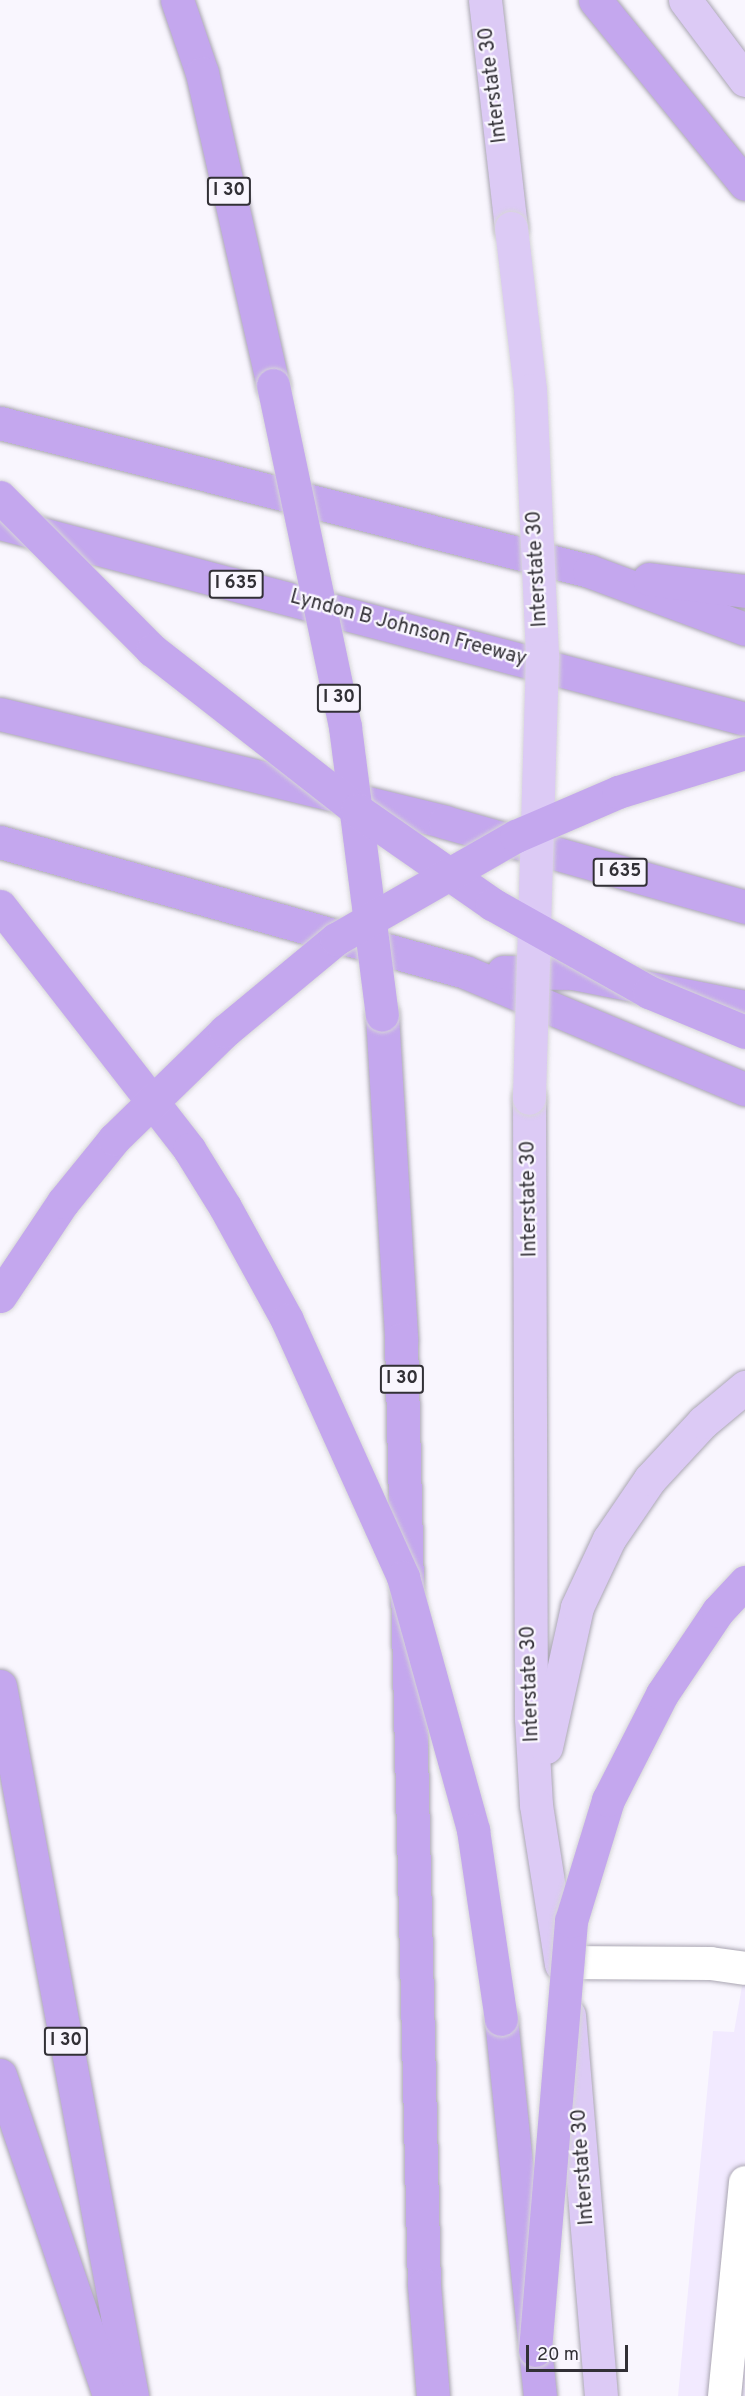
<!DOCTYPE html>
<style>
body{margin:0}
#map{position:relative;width:745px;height:2396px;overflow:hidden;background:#f9f6fe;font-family:Overpass,sans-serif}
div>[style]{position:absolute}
.built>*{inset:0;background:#f2eaff}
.roads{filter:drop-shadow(0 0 2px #aaa6b2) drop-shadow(0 0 2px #aaa6b2)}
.minor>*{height:33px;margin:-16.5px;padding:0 16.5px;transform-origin:16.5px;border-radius:16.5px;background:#fff}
.major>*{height:33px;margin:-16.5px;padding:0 16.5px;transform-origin:16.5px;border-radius:16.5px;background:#dccaf5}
.highway>*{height:33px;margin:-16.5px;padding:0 16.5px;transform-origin:16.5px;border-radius:16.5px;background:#c4a7ee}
.bridges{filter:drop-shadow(0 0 2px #d6d6d7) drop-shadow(0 0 2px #d6d6d7)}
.major-bridge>*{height:33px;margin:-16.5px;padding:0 16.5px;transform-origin:16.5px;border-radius:16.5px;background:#dccaf5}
.highway-bridge>*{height:33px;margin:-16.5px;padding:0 16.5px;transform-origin:16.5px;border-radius:16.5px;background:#c4a7ee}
span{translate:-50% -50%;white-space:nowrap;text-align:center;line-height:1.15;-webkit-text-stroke:4.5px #f9f6fe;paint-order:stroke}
.shield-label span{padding:2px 4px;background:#f9f6fe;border:2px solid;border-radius:4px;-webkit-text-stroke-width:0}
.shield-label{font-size:18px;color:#323036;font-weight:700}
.street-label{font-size:20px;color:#323036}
.scale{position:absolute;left:526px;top:2345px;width:102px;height:27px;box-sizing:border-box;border:3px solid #323036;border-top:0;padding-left:8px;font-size:18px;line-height:21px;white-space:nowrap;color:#323036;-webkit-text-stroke:4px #f9f6fe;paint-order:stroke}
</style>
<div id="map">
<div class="built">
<i style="clip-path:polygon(745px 1969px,745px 2396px,678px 2396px,713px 2031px,734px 2032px)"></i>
</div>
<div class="roads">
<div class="minor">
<i style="left:561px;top:1962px;width:149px;rotate:0.4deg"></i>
<i style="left:710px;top:1963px;width:35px;rotate:8deg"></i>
<i style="left:724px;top:2396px;width:215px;rotate:-84.4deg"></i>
</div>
<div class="major">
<i style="left:485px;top:0;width:229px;rotate:83.5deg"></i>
<i style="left:685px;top:0;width:100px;rotate:53.1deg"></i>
<i style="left:529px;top:1098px;width:620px;rotate:89.82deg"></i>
<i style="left:531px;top:1718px;width:87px;rotate:86.7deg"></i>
<i style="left:536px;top:1805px;width:161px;rotate:81.1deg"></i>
<i style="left:546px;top:1747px;width:143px;rotate:-77.5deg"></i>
<i style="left:577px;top:1607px;width:75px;rotate:-64.8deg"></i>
<i style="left:609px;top:1539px;width:73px;rotate:-55.7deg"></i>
<i style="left:650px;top:1479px;width:78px;rotate:-47.1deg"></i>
<i style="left:703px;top:1422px;width:55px;rotate:-39.8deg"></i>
<i style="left:569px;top:2015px;width:382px;rotate:85.2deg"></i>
</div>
<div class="highway">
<i style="left:177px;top:0;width:77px;rotate:71.1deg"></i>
<i style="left:202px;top:73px;width:320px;rotate:77.2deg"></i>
<i style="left:595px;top:0;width:237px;rotate:50.8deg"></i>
<i style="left:0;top:423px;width:607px;rotate:14.1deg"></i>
<i style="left:589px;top:571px;width:166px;rotate:20.4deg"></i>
<i style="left:0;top:523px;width:770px;rotate:14.74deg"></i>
<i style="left:649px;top:579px;width:97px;rotate:7.1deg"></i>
<i style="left:0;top:714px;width:458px;rotate:13.6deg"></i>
<i style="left:445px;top:822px;width:312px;rotate:15.8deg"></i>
<i style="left:0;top:842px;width:483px;rotate:15.6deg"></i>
<i style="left:465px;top:972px;width:303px;rotate:22.7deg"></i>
<i style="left:503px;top:972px;width:70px;rotate:0.8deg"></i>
<i style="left:573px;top:973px;width:175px;rotate:11.2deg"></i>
<i style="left:382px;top:1015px;width:325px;rotate:86.6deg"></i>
<i style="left:401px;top:1339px;width:946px;rotate:88.61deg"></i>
<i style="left:424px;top:2285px;width:111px;rotate:85.4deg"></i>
<i style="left:0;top:1686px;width:722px;rotate:79.47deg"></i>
<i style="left:501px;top:2019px;width:379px;rotate:84.1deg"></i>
<i style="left:0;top:2075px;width:339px;rotate:71.2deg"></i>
</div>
</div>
<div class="bridges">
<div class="major-bridge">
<i style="left:511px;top:228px;width:163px;rotate:83.3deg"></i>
<i style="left:530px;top:390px;width:267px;rotate:87.4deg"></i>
<i style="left:542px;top:657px;width:441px;rotate:91.7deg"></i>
</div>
<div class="highway-bridge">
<i style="left:273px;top:385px;width:349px;rotate:78.1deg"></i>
<i style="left:345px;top:727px;width:290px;rotate:82.7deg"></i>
<i style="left:0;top:497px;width:216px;rotate:45.2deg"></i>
<i style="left:152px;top:650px;width:260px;rotate:38deg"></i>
<i style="left:357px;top:810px;width:165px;rotate:34.8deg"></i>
<i style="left:492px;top:904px;width:180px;rotate:29.3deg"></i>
<i style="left:649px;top:992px;width:104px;rotate:22.6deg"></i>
<i style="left:0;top:906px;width:308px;rotate:52.1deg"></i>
<i style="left:189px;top:1149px;width:68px;rotate:58.2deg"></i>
<i style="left:225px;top:1207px;width:129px;rotate:61.2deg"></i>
<i style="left:287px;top:1320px;width:282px;rotate:65.7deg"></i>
<i style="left:403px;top:1577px;width:263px;rotate:74.5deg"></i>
<i style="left:473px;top:1830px;width:191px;rotate:81.6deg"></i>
<i style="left:0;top:1296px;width:113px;rotate:-56.2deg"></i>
<i style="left:63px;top:1202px;width:81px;rotate:-51deg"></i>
<i style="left:114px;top:1139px;width:155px;rotate:-44.2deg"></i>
<i style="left:225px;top:1031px;width:144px;rotate:-39.7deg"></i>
<i style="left:336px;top:939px;width:207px;rotate:-29.8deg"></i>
<i style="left:516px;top:836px;width:111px;rotate:-23.3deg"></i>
<i style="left:618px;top:792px;width:133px;rotate:-17.1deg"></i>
<i style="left:535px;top:2350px;width:431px;rotate:-85.2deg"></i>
<i style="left:571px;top:1921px;width:127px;rotate:-73deg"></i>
<i style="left:608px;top:1800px;width:119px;rotate:-63deg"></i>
<i style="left:662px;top:1694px;width:100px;rotate:-56deg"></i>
<i style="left:718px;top:1611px;width:40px;rotate:-47deg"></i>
</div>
</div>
<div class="shield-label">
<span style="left:229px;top:191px">I 30</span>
<span style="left:236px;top:584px">I 635</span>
<span style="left:339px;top:698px">I 30</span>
<span style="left:620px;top:872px">I 635</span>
<span style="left:402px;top:1379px">I 30</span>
<span style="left:66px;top:2041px">I 30</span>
</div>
<div class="street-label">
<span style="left:494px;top:85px;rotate:-97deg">Interstate 30</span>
<span style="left:538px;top:569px;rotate:-93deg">Interstate 30</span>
<span style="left:408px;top:629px;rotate:15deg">Lyndon B Johnson Freeway</span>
<span style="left:530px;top:1199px;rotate:-91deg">Interstate 30</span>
<span style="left:531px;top:1684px;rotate:-92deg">Interstate 30</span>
<span style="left:584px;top:2167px;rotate:-94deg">Interstate 30</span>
</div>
<div class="scale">20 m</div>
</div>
